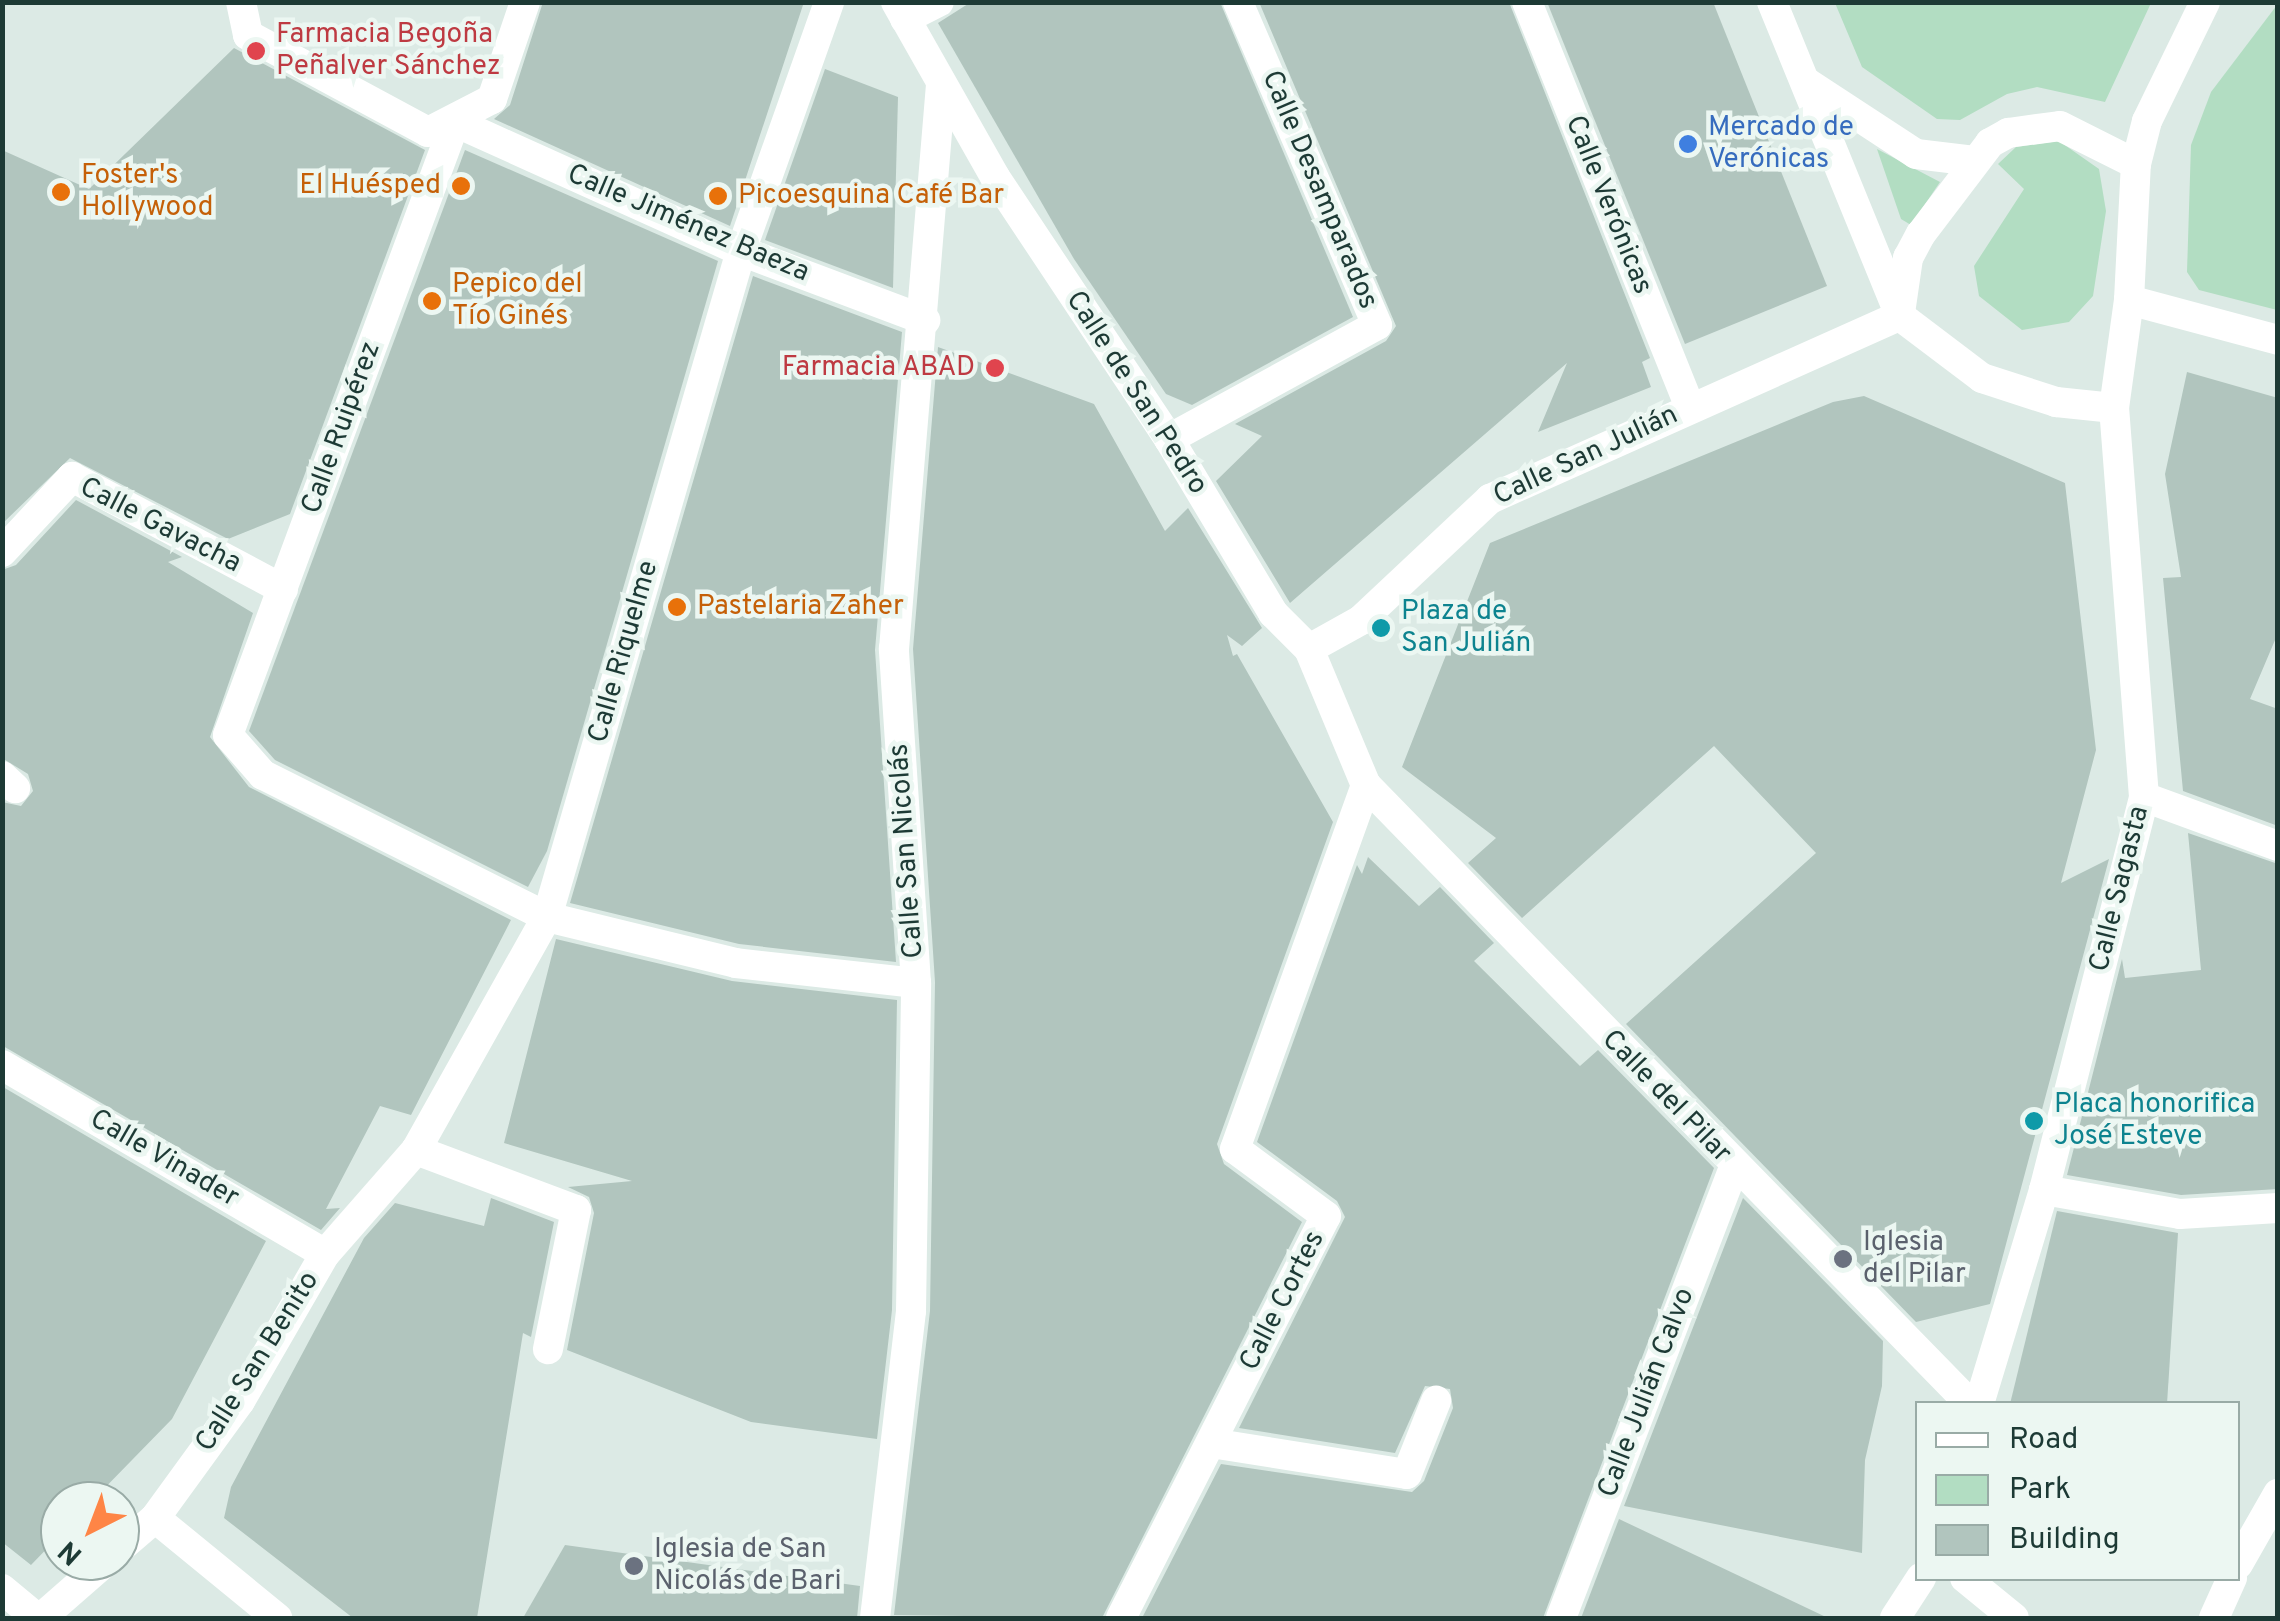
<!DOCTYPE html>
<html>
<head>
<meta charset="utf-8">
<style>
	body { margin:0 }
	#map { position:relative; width:2280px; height:1621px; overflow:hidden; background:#dceae5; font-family:Overpass,sans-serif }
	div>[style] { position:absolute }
	.green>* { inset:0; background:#b2ddc2 }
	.building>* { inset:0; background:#b1c5be }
	.minor>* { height:30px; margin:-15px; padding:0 15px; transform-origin:15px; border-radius:15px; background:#fff }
	.dots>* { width:28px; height:28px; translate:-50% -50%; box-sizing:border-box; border:5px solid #ecf7f2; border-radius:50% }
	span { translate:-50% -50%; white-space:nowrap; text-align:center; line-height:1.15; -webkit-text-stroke:9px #ecf7f2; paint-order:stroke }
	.health-label { font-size:28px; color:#be3a42 }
	.left { translate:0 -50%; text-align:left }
	.right { translate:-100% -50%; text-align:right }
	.shop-label { font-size:28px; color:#366cbe }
	.food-label { font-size:28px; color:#c56008 }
	.street-label { font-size:28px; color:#1d3a35 }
	.culture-label { font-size:28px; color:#0d838f }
	.worship-label { font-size:28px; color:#5b616d }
	.frame { position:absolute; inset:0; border:5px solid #1d3a35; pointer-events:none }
	.legend { position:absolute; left:1915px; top:1401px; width:325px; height:180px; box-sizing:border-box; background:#ecf7f2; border:2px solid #99aba6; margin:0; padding:12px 18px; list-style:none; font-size:30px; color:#1d3a35 }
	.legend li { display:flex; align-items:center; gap:20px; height:50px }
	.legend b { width:50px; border:2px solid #99aba6 }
	.north { position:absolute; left:40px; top:1481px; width:100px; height:100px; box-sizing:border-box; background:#ecf7f2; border:2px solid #99aba6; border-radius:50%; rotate:222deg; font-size:28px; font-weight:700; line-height:40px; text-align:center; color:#1d3a35 }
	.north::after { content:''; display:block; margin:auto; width:35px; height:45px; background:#fe8546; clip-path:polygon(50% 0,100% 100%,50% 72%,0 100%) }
</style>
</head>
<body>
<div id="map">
	<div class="green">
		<div style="clip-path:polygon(1835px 3px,2151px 3px,2105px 102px,2037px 87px,2007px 94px,1960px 120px,1937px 119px,1862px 67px)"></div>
		<div style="clip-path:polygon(2277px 5px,2277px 310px,2199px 290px,2187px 272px,2191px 145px,2211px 92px)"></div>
		<div style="clip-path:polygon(2059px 141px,2099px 169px,2106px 211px,2093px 296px,2069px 322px,2022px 330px,1979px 296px,1974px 266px,2024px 189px,1998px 164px,2016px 147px)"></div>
		<div style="clip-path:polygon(1877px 149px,1940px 182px,1911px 225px,1901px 219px)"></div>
	</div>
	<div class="building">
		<div style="clip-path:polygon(543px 2px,804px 2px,730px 226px,494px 119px,510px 105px)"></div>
		<div style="clip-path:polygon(971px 2px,1220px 2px,1353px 317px,1192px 405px,1166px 394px,1074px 259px,938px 23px)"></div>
		<div style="clip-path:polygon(1259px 2px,1509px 2px,1650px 358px,1642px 362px,1651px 387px,1538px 432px,1567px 363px,1290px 603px,1216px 481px,1262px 436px,1235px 424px,1386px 341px,1396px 326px)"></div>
		<div style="clip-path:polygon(1547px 2px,1713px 2px,1827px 286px,1685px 344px)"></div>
		<div style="clip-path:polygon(234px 48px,425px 150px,290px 514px,228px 539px,70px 458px,2px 524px,2px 150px,89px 189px)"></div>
		<div style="clip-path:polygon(825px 69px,898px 97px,893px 288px,765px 240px)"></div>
		<div style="clip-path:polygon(465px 150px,718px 261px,547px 851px,528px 887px,275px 760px,249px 731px)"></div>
		<div style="clip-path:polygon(753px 276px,902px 332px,875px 650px,896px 962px,739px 944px,570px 903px)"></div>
		<div style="clip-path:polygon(938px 347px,1094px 404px,1165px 531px,1188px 508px,1262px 628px,1242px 646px,1227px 635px,1233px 656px,1237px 654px,1333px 822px,1217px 1144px,1224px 1164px,1302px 1222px,1102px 1618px,894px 1615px,930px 1311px,935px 982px,913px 649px)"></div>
		<div style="clip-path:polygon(2187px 372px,2278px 398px,2278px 633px,2250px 699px,2278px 709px,2278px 826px,2183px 791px,2163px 578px,2181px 577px,2165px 474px)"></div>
		<div style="clip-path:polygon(1864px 396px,2065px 483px,2096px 750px,2061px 883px,2109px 859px,1990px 1304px,1916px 1322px,1626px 1024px,1816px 853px,1714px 746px,1522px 918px,1468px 863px,1496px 838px,1402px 767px,1490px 543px,1833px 402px)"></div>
		<div style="clip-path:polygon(76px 500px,182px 557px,168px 562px,253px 613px,210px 737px,249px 787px,511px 920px,411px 1115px,380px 1106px,326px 1209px,340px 1208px,321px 1230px,3px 1046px,2px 802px,21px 806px,33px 791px,28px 774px,2px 758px,2px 570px,16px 565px)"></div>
		<div style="clip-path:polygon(2188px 833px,2278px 864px,2278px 1189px,2181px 1195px,2067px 1175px,2122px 959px,2125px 978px,2201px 970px)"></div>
		<div style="clip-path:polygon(1368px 857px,1419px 906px,1440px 887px,1494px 943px,1474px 961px,1580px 1066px,1598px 1050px,1714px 1168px,1543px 1618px,1142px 1618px,1221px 1464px,1412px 1492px,1424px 1481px,1453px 1408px,1450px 1389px,1425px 1386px,1395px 1453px,1239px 1428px,1345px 1217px,1337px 1201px,1257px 1142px,1357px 865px,1362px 874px)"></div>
		<div style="clip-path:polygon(556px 939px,732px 981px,897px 1000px,892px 1310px,877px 1439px,751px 1422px,567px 1350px,594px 1213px,589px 1197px,568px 1187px,632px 1181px,504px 1143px)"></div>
		<div style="clip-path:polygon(3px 1087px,266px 1241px,172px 1419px,92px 1501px,60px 1501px,60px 1535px,31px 1565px,2px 1542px)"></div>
		<div style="clip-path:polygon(491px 1198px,554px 1222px,531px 1337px,523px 1333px,477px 1618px,353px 1618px,224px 1518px,231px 1487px,364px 1238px,395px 1203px,484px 1226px)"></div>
		<div style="clip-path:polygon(1743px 1198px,1883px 1341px,1882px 1386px,1865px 1460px,1862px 1553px,1624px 1506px)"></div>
		<div style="clip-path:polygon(2057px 1211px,2178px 1233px,2167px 1404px,2010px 1404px)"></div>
		<div style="clip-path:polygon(1619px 1519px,1828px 1618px,1581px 1618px)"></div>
		<div style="clip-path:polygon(565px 1545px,860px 1586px,857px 1618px,523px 1618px)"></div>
	</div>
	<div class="minor">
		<div style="left:241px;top:2px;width:34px;rotate:78deg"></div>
		<div style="left:248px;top:35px;width:204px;rotate:28.3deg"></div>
		<div style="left:428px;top:132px;width:72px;rotate:-27.3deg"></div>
		<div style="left:492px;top:99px;width:102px;rotate:-71.2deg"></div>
		<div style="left:896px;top:2px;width:201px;rotate:60.5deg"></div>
		<div style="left:995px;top:177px;width:315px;rotate:56.4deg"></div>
		<div style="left:1169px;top:439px;width:203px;rotate:59.1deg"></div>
		<div style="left:1273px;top:613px;width:51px;rotate:45deg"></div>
		<div style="left:1309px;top:649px;width:147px;rotate:67.3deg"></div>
		<div style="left:1366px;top:785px;width:865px;rotate:45.7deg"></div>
		<div style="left:1527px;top:2px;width:437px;rotate:68.1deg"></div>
		<div style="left:1772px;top:2px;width:339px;rotate:67.8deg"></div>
		<div style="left:1900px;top:316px;width:103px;rotate:37.1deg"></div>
		<div style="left:1982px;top:378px;width:78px;rotate:18deg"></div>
		<div style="left:2056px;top:402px;width:58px;rotate:5.9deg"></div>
		<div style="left:905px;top:19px;width:38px;rotate:-27deg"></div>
		<div style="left:1806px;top:82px;width:131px;rotate:33.2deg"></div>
		<div style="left:1916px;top:154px;width:59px;rotate:6.8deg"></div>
		<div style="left:2129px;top:300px;width:154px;rotate:15deg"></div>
		<div style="left:1900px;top:313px;width:56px;rotate:-81.7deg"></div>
		<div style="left:1908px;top:258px;width:27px;rotate:-62deg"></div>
		<div style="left:1921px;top:234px;width:114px;rotate:-52.8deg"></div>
		<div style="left:1990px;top:143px;width:21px;rotate:-29deg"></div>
		<div style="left:2008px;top:133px;width:52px;rotate:-7.7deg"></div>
		<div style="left:2060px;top:126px;width:85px;rotate:26.6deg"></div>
		<div style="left:1169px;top:439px;width:237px;rotate:-28.7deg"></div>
		<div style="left:1377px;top:325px;width:352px;rotate:-113.3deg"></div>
		<div style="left:2px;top:552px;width:103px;rotate:-47deg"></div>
		<div style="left:72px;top:477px;width:239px;rotate:28deg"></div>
		<div style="left:1309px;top:649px;width:60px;rotate:-29.1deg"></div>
		<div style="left:1361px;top:620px;width:177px;rotate:-43.2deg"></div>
		<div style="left:1490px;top:499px;width:449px;rotate:-24.1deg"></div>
		<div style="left:2px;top:776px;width:18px;rotate:43deg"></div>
		<div style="left:2144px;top:797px;width:143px;rotate:20.1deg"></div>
		<div style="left:916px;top:983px;width:181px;rotate:-173.7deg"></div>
		<div style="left:736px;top:963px;width:195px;rotate:-166.3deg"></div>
		<div style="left:547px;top:917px;width:318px;rotate:-153.4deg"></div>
		<div style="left:263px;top:775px;width:53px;rotate:-131.2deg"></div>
		<div style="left:228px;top:735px;width:654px;rotate:-69.68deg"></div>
		<div style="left:455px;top:122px;width:314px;rotate:24.3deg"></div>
		<div style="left:741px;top:251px;width:197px;rotate:20.6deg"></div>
		<div style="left:2px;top:1065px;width:374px;rotate:30.3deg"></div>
		<div style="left:416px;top:1150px;width:171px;rotate:20.6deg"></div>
		<div style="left:576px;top:1210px;width:142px;rotate:101.4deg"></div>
		<div style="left:2044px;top:1190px;width:138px;rotate:10deg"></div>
		<div style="left:2180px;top:1214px;width:98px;rotate:-3.5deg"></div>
		<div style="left:1979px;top:1404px;width:224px;rotate:-73.1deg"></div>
		<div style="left:2044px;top:1190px;width:406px;rotate:-75.7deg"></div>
		<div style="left:2144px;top:797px;width:390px;rotate:-94.4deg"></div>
		<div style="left:2114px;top:408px;width:109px;rotate:-82.1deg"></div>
		<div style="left:2129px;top:300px;width:136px;rotate:-87.1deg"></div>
		<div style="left:2136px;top:164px;width:44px;rotate:-75.7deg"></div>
		<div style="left:2147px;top:121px;width:132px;rotate:-64deg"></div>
		<div style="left:1211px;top:1443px;width:198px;rotate:9deg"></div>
		<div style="left:1407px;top:1474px;width:79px;rotate:-68.3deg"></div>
		<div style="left:155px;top:1518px;width:158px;rotate:39.3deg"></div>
		<div style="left:120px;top:1548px;width:46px;rotate:-40.6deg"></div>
		<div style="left:155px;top:1518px;width:145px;rotate:-54deg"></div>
		<div style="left:240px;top:1401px;width:170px;rotate:-60deg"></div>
		<div style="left:325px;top:1254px;width:138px;rotate:-48.8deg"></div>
		<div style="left:416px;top:1150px;width:267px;rotate:-60.7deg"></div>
		<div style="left:547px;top:917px;width:694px;rotate:-73.76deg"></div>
		<div style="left:741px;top:251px;width:264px;rotate:-70.5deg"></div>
		<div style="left:2238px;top:1564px;width:81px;rotate:-60.3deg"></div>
		<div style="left:1965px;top:1578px;width:63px;rotate:39.2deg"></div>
		<div style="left:2px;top:1589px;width:45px;rotate:39.6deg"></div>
		<div style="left:41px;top:1618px;width:86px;rotate:-41.2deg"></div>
		<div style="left:875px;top:1618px;width:309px;rotate:-83.3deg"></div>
		<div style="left:911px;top:1311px;width:328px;rotate:-89.1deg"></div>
		<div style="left:916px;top:983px;width:335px;rotate:-93.8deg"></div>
		<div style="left:894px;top:649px;width:567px;rotate:-85.24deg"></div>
		<div style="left:1121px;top:1618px;width:451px;rotate:-63deg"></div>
		<div style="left:1326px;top:1216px;width:113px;rotate:-143.6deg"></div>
		<div style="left:1235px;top:1149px;width:387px;rotate:-70.2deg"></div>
		<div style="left:1561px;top:1618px;width:482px;rotate:-69deg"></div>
		<div style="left:1895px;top:1618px;width:48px;rotate:-57deg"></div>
		<div style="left:2214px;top:1618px;width:44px;rotate:-65.8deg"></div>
	</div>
	<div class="dots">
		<div style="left:256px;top:51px;background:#e0444e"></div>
		<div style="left:1688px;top:144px;background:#3f7fe0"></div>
		<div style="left:461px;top:186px;background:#e8710a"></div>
		<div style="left:61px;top:192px;background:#e8710a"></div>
		<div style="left:718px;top:196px;background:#e8710a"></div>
		<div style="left:432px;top:301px;background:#e8710a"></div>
		<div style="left:995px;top:368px;background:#e0444e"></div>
		<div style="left:677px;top:607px;background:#e8710a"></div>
		<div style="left:1381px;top:628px;background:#0f9aa8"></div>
		<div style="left:2034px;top:1121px;background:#0f9aa8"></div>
		<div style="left:1843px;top:1259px;background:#6b7280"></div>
		<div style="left:634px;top:1566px;background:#6b7280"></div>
	</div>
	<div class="health-label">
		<span class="left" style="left:276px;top:51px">Farmacia Begoña<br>Peñalver Sánchez</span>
		<span class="right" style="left:975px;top:368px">Farmacia ABAD</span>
	</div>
	<div class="shop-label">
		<span class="left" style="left:1708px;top:144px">Mercado de<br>Verónicas</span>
	</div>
	<div class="food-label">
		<span class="left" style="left:81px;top:192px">Foster's<br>Hollywood</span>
		<span class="right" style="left:441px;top:186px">El Huésped</span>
		<span class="left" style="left:738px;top:196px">Picoesquina Café Bar</span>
		<span class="left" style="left:452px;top:301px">Pepico del<br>Tío Ginés</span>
		<span class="left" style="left:697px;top:607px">Pastelaria Zaher</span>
	</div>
	<div class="street-label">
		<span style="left:1319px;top:190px;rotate:67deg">Calle Desamparados</span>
		<span style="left:1608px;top:205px;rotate:68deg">Calle Verónicas</span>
		<span style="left:688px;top:224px;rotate:23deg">Calle Jiménez Baeza</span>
		<span style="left:1136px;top:393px;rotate:57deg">Calle de San Pedro</span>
		<span style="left:342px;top:428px;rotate:-70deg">Calle Ruipérez</span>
		<span style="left:1586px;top:456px;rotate:-25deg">Calle San Julián</span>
		<span style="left:160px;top:526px;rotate:27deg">Calle Gavacha</span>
		<span style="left:624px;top:652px;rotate:-74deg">Calle Riquelme</span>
		<span style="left:907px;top:851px;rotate:-94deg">Calle San Nicolás</span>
		<span style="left:2120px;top:889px;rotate:-76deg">Calle Sagasta</span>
		<span style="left:1666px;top:1097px;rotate:46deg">Calle del Pilar</span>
		<span style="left:164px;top:1159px;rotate:30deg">Calle Vinader</span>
		<span style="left:1283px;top:1301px;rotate:-63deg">Calle Cortes</span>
		<span style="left:258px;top:1362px;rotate:-58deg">Calle San Benito</span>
		<span style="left:1647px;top:1393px;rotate:-69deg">Calle Julián Calvo</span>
	</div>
	<div class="culture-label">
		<span class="left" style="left:1401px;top:628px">Plaza de<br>San Julián</span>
		<span class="left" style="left:2054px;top:1121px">Placa honorifica<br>José Esteve</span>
	</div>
	<div class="worship-label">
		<span class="left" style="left:1863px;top:1259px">Iglesia<br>del Pilar</span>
		<span class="left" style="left:654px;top:1566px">Iglesia de San<br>Nicolás de Bari</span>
	</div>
	<div class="frame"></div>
	<ul class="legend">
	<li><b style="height:12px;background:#fff"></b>Road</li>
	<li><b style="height:28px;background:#b2ddc2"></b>Park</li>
	<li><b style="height:28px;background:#b1c5be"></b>Building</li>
	</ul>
	<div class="north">N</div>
</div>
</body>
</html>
